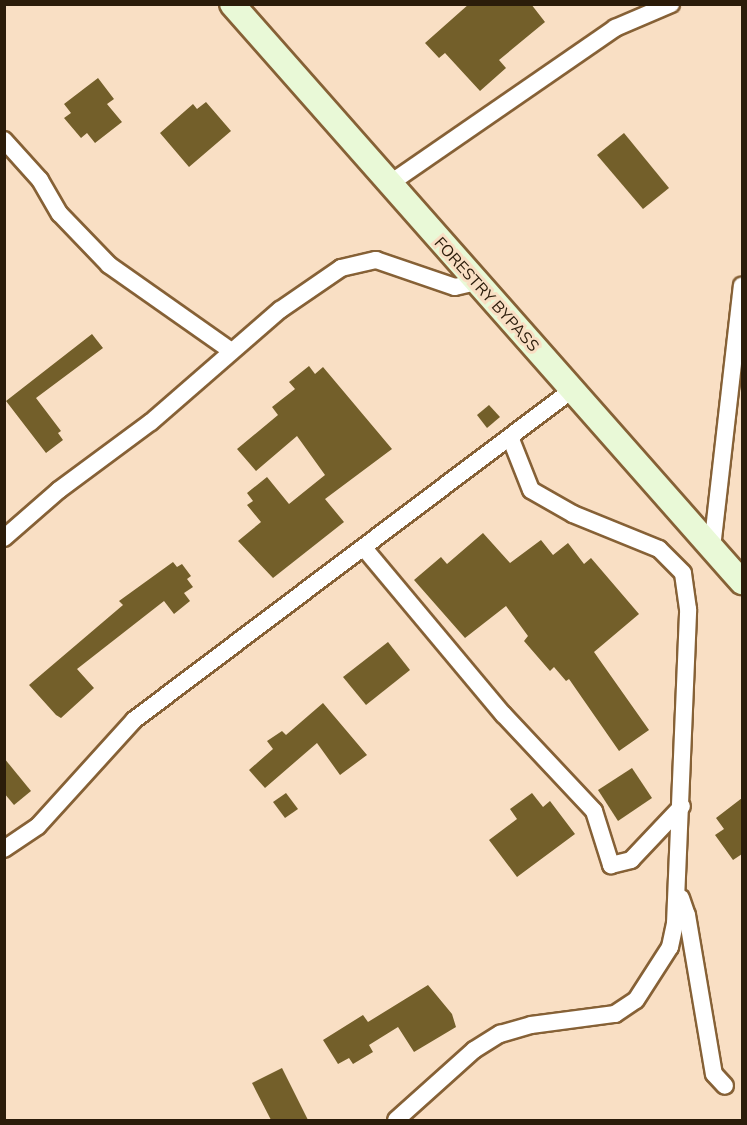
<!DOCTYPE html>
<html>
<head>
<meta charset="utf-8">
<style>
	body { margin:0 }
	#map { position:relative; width:747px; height:1125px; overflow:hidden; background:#f9dfc4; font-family:Mulish,sans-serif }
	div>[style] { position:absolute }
	.building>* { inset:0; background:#735f2a }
	.roads { filter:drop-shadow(2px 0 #866136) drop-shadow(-2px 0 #866136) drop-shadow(0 2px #866136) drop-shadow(0 -2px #866136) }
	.street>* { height:16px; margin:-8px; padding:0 8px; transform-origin:8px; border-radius:8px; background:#fff }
	.secondary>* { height:24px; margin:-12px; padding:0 12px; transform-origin:12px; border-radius:12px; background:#e9f9d7 }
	span { translate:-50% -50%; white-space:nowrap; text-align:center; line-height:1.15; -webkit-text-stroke:6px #f9dfc4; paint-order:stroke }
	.street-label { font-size:16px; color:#2b1c0a }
	.frame { position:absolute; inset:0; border:6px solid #2b1c0a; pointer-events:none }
</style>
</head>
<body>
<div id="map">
	<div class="building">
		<div style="clip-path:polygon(469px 4px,531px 4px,545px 22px,499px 60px,506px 68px,480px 91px,445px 53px,439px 58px,425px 43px)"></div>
		<div style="clip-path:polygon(98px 78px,114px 99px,107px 104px,122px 122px,95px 143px,87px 133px,81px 138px,64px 118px,71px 113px,64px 104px)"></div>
		<div style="clip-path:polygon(206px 102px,231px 131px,189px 167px,160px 133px,193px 104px,197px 109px)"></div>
		<div style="clip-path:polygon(624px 133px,669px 188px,643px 209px,597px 155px)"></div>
		<div style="clip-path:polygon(92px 334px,103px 348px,36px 398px,61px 431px,58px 433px,63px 440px,46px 453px,6px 401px)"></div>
		<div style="clip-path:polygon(309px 366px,315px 374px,323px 367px,392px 449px,325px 499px,344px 522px,273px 578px,238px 541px,261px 522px,247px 505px,253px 501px,247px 493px,267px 477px,289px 504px,325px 475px,297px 436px,256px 471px,237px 449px,278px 415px,272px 407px,295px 389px,289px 382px)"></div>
		<div style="clip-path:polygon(489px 405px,500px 417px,487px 428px,477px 415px)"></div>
		<div style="clip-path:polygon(483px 533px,510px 563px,541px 540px,553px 555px,568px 543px,584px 564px,591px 558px,639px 614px,594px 652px,649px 730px,619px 751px,569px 679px,566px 681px,554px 667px,550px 671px,524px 641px,528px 636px,506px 606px,465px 638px,414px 580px,441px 557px,447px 564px)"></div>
		<div style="clip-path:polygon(173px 562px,177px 567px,182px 564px,191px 576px,187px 579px,193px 587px,184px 593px,190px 601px,174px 614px,164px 601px,77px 669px,94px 688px,61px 718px,56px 715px,29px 685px,123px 605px,119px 601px)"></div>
		<div style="clip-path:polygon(388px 642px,410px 670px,366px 705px,343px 677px)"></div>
		<div style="clip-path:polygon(323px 703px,367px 755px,340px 775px,317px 743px,265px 788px,249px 770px,273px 749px,267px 741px,282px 731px,286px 735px)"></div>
		<div style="clip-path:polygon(4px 758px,31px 791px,14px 805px,4px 793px)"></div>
		<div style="clip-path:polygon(632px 768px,652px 798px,618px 821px,598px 790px)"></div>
		<div style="clip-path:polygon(286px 793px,298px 809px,285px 818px,273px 802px)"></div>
		<div style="clip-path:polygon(532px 793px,543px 807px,550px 801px,575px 834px,517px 877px,489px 840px,517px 819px,510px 809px)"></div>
		<div style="clip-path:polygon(742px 798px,742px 854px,733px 860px,715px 835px,724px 829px,716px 818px)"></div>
		<div style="clip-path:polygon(428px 985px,452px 1014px,456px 1027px,414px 1052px,398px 1027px,369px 1045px,373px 1052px,353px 1064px,349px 1058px,338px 1064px,323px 1040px,363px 1015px,368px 1022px)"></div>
		<div style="clip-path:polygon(282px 1068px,308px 1120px,271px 1120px,252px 1083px)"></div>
	</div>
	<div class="roads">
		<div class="street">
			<div style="left:4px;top:140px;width:54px;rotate:48deg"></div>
			<div style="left:40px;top:180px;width:39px;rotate:60deg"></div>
			<div style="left:60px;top:214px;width:71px;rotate:46.1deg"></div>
			<div style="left:109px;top:265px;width:148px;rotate:35.1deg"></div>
			<div style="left:389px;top:184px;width:275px;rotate:-34.6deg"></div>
			<div style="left:615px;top:28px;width:61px;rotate:-23.2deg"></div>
			<div style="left:4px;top:538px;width:73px;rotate:-41.1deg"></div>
			<div style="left:59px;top:490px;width:114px;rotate:-36.5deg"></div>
			<div style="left:151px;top:422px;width:171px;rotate:-41deg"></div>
			<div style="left:280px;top:310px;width:74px;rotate:-34.5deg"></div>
			<div style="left:341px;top:268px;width:36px;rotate:-13deg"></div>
			<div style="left:376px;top:260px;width:83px;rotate:18.9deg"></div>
			<div style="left:455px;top:287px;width:22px;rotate:-13deg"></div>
			<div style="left:364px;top:548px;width:217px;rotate:50.1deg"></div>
			<div style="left:503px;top:714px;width:133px;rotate:46.8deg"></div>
			<div style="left:594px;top:811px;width:57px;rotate:72.5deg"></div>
			<div style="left:611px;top:865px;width:21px;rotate:-14deg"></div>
			<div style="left:631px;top:860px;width:74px;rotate:-46.6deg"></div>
			<div style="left:712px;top:548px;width:264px;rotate:-83.5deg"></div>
			<div style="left:4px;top:849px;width:41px;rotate:-34.1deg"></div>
			<div style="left:38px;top:826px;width:143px;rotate:-47.8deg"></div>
			<div style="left:134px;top:720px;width:548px;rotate:-37deg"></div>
			<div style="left:681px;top:898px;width:18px;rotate:71deg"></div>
			<div style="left:687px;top:915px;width:161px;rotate:80.4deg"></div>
			<div style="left:714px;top:1074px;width:16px;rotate:47deg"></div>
			<div style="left:396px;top:1120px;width:105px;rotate:-41.9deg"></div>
			<div style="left:474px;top:1050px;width:31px;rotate:-32deg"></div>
			<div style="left:500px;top:1034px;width:32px;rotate:-16deg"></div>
			<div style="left:531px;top:1025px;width:85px;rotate:-7.5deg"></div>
			<div style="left:615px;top:1014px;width:25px;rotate:-34deg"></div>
			<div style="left:636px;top:1000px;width:63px;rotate:-57.3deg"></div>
			<div style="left:670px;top:947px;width:24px;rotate:-78deg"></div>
			<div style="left:675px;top:924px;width:315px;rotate:-87.6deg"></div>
			<div style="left:688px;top:609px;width:36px;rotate:-98deg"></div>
			<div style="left:683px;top:573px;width:34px;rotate:-135deg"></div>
			<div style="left:659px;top:549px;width:93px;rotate:-157.9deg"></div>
			<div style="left:573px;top:514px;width:48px;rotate:-150.3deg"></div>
			<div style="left:531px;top:490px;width:57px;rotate:-111.6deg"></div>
		</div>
		<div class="secondary">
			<div style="left:232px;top:4px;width:771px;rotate:48.58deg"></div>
		</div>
	</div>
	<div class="street-label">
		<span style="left:487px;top:294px;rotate:48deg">FORESTRY BYPASS</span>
	</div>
	<div class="frame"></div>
</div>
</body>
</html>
